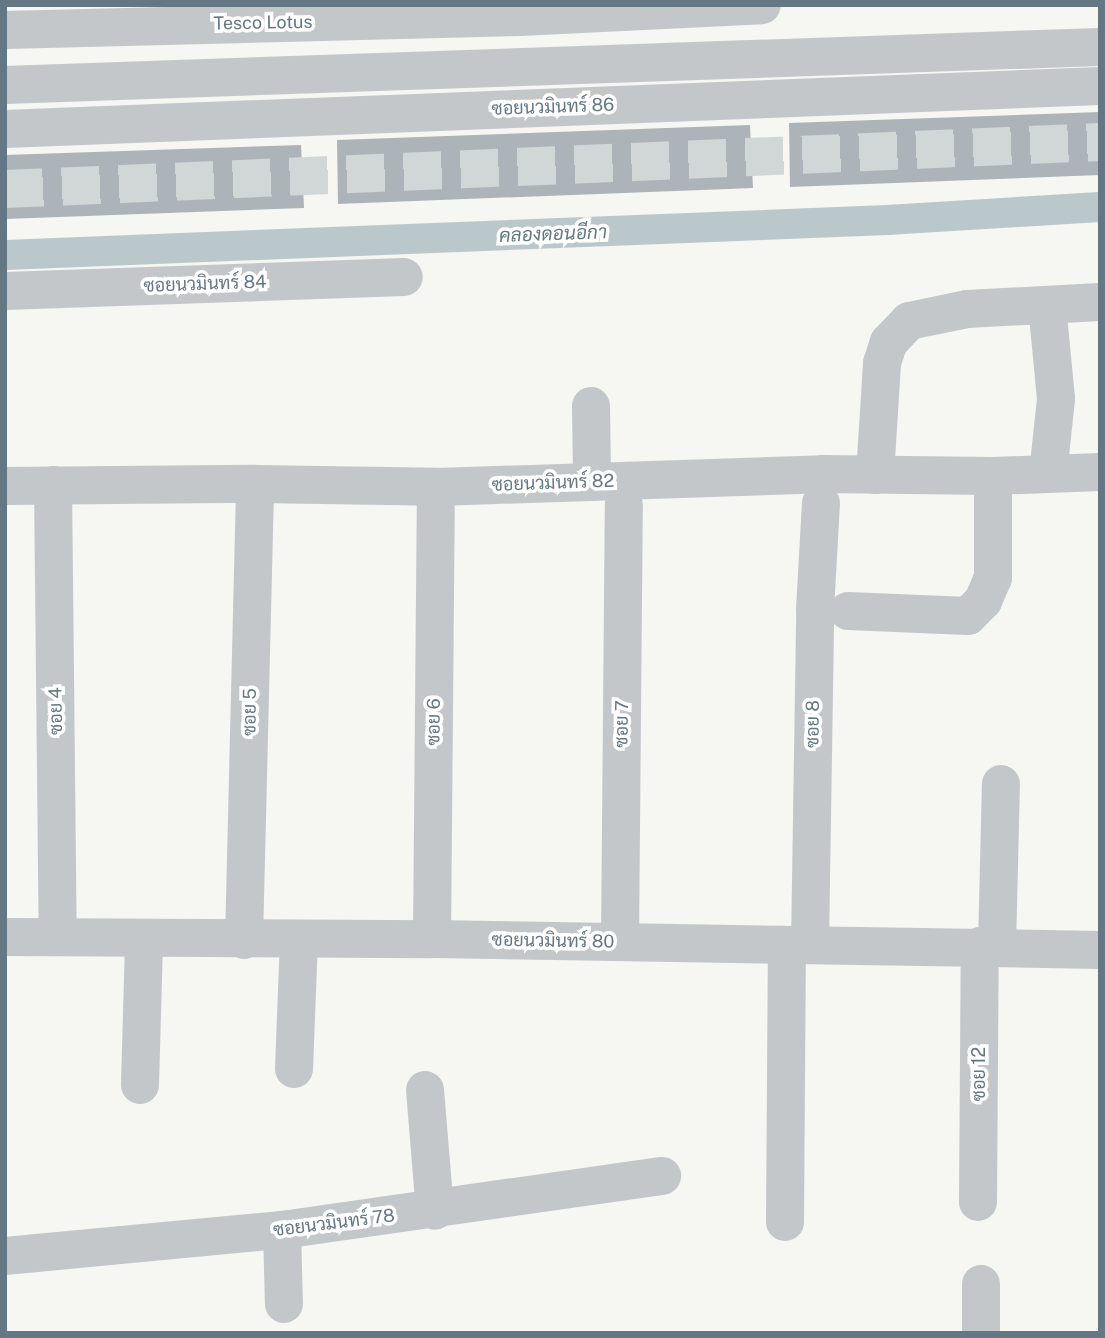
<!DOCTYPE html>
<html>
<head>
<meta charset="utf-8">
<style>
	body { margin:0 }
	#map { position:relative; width:1105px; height:1338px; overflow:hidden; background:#f6f6f2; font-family:"Public Sans",Sarabun,sans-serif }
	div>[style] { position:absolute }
	.canal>* { height:30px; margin:-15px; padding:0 15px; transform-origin:15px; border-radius:15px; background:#bac8cc }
	.building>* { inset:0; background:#acb4b9 }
	.minor-tunnel>* { height:38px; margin-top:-19px; transform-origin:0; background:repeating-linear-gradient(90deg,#d1d6d7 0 38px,transparent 0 57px) }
	.minor>* { height:38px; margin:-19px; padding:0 19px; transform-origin:19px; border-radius:19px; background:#c3c7ca }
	span { translate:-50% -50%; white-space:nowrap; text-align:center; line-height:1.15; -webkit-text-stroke:7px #fff; paint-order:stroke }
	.street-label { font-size:18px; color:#637785 }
	.water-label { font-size:19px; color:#5f7982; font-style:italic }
	.frame { position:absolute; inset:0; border:7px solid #637785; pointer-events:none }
</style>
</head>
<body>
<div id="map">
	<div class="canal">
		<div style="left:5px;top:255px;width:883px;rotate:-2.27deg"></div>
		<div style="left:887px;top:220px;width:213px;rotate:-3.5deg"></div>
	</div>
	<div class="building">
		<div style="clip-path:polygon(1100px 112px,1100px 175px,790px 187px,789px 123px)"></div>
		<div style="clip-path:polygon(750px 125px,753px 188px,338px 204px,337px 140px)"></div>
		<div style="clip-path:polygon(301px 145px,304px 208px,5px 219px,5px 155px)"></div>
	</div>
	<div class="minor-tunnel">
		<div style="left:5px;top:189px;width:1096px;rotate:-2.46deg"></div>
	</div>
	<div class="minor">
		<div style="left:5px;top:30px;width:515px;rotate:-1.45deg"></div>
		<div style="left:520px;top:17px;width:242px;rotate:-2.8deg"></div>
		<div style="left:5px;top:85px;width:1096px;rotate:-1.99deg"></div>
		<div style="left:5px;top:129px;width:1096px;rotate:-2.25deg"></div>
		<div style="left:5px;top:291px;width:399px;rotate:-2deg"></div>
		<div style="left:1047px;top:305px;width:94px;rotate:84.5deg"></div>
		<div style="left:1056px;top:399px;width:75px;rotate:96.1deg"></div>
		<div style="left:591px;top:406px;width:76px;rotate:89.2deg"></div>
		<div style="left:875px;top:475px;width:112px;rotate:-86.4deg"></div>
		<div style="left:882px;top:363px;width:22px;rotate:-72deg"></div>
		<div style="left:889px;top:342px;width:29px;rotate:-46deg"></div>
		<div style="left:909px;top:321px;width:59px;rotate:-11.7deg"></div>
		<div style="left:967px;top:309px;width:133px;rotate:-3deg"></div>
		<div style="left:53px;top:485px;width:452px;rotate:89.4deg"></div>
		<div style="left:5px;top:486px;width:250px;rotate:-0.5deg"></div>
		<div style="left:255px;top:484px;width:182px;rotate:0.9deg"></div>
		<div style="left:437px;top:487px;width:386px;rotate:-1.9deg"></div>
		<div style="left:823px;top:474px;width:170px;rotate:0.7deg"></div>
		<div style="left:993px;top:476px;width:107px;rotate:-2.1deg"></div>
		<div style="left:848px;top:611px;width:120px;rotate:2.4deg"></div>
		<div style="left:968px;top:616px;width:21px;rotate:-45deg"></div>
		<div style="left:983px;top:601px;width:25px;rotate:-67deg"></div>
		<div style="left:993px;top:578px;width:102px;rotate:-90deg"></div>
		<div style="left:5px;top:937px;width:427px;rotate:0.3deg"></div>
		<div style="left:432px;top:939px;width:668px;rotate:0.94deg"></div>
		<div style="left:432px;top:939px;width:434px;rotate:-89.5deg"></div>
		<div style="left:244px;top:940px;width:456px;rotate:-88.6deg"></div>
		<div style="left:620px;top:942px;width:437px;rotate:-89.5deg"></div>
		<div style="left:810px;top:945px;width:335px;rotate:-89.1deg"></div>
		<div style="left:815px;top:610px;width:107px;rotate:-86.8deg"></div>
		<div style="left:997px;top:946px;width:162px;rotate:-88.6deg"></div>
		<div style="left:294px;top:1069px;width:129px;rotate:-87.8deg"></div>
		<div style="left:140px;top:1085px;width:147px;rotate:-88.4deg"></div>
		<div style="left:425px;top:1090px;width:121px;rotate:85.3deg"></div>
		<div style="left:978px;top:1202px;width:256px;rotate:-89.6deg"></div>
		<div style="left:785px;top:1222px;width:277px;rotate:-89.6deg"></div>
		<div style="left:282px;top:1230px;width:74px;rotate:88.5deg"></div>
		<div style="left:5px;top:1256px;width:278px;rotate:-5.4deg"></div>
		<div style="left:282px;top:1230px;width:384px;rotate:-8.1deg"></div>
		<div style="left:981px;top:1284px;width:49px;rotate:90deg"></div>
	</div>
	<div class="street-label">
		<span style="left:263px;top:23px;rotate:-1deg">Tesco Lotus</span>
		<span style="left:553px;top:107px;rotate:-2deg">ซอยนวมินทร์ 86</span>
		<span style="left:205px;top:284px;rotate:-2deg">ซอยนวมินทร์ 84</span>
		<span style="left:553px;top:483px;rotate:-2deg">ซอยนวมินทร์ 82</span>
		<span style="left:56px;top:711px;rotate:-91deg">ซอย 4</span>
		<span style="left:250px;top:712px;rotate:-89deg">ซอย 5</span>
		<span style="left:434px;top:722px;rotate:-89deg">ซอย 6</span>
		<span style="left:622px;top:724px;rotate:-89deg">ซอย 7</span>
		<span style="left:813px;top:724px;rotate:-89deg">ซอย 8</span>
		<span style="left:553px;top:941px;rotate:1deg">ซอยนวมินทร์ 80</span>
		<span style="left:979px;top:1074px;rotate:-90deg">ซอย 12</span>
		<span style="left:334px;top:1223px;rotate:-7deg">ซอยนวมินทร์ 78</span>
	</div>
	<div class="water-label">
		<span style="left:553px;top:234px;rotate:-2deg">คลองดอนอีกา</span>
	</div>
	<div class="frame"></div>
</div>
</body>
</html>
